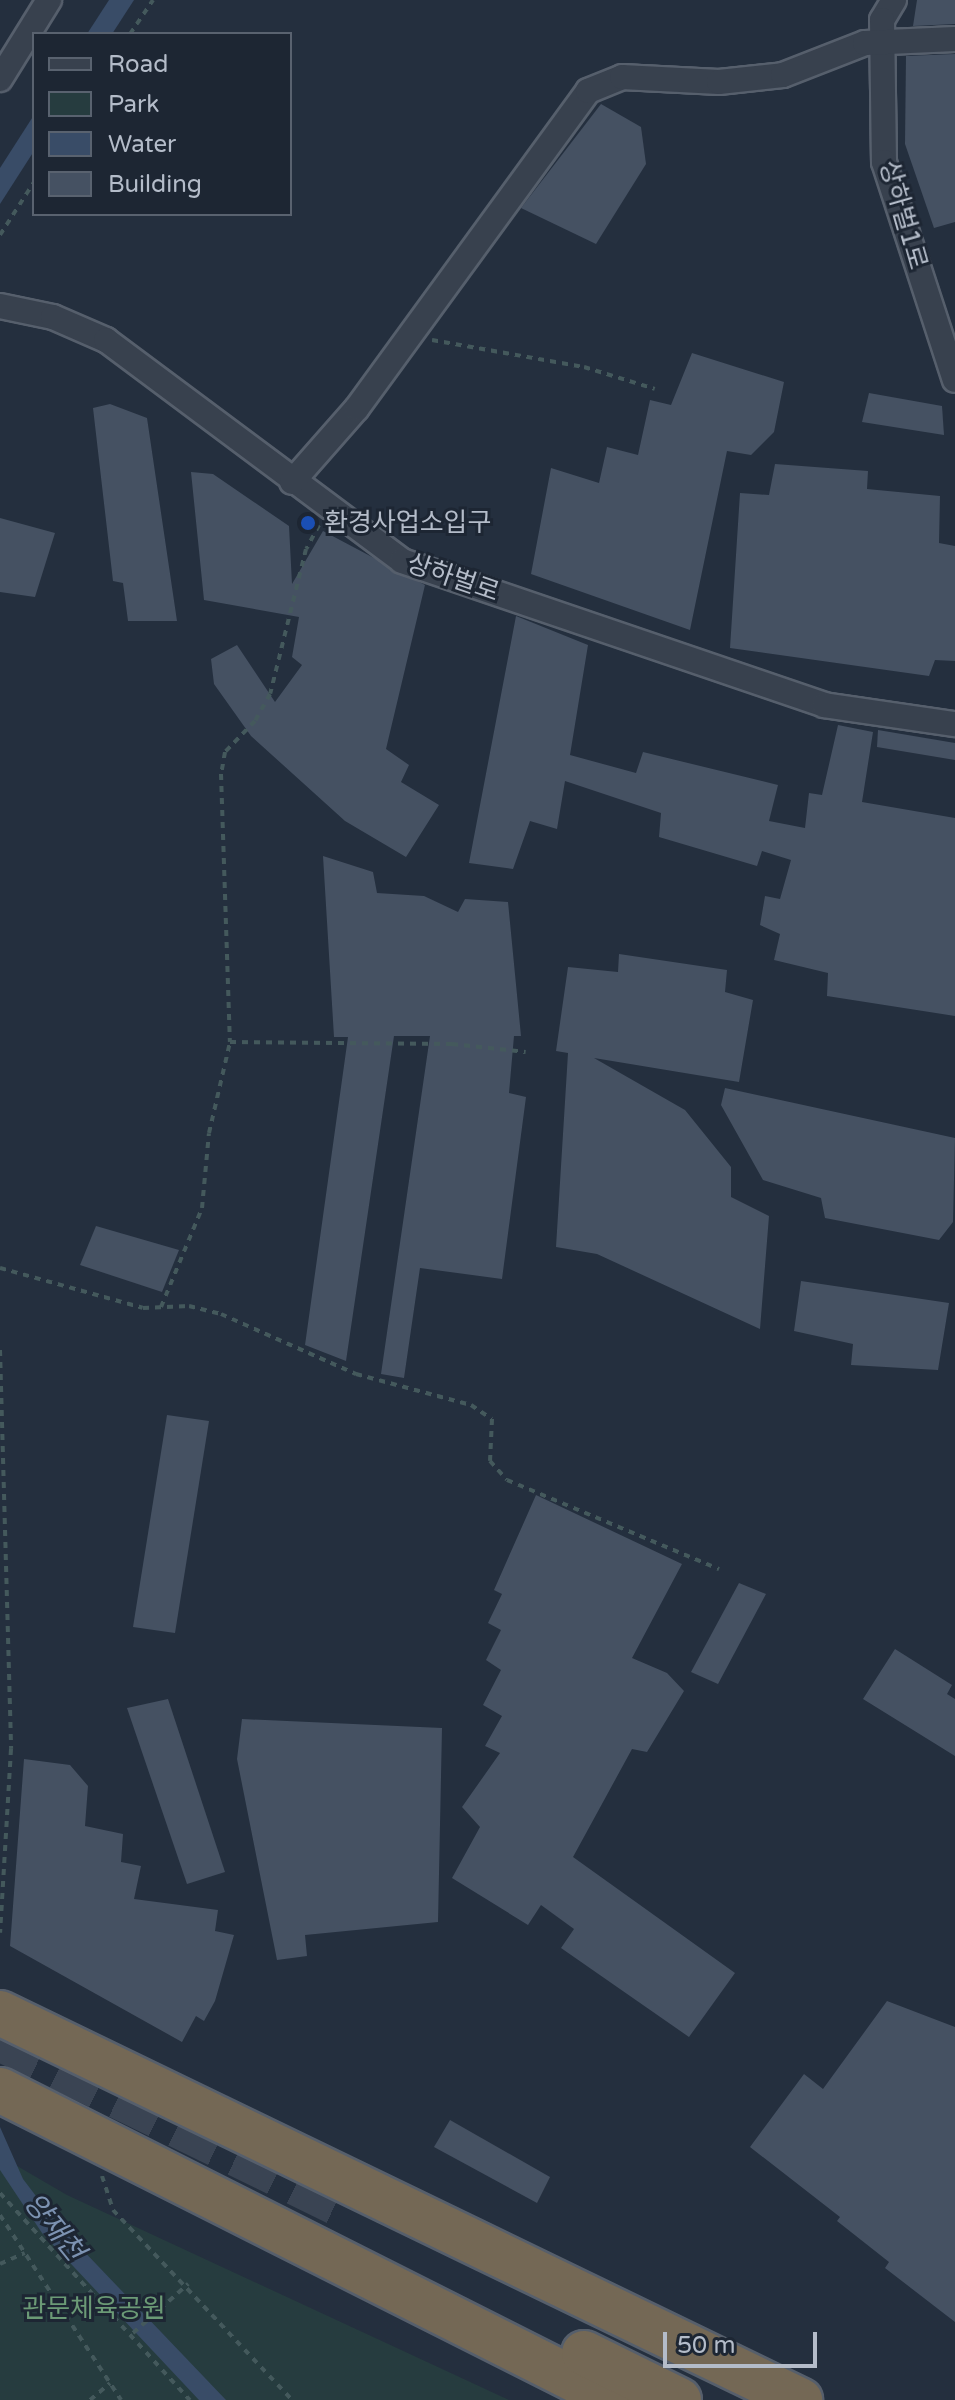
<!DOCTYPE html>
<html>
<head>
<meta charset="utf-8">
<style>
	body { margin:0 }
	#map { position:relative; width:955px; height:2400px; overflow:hidden; background:#242f3e; font-family:"Varela Round","Noto Sans KR",sans-serif }
	div>[style] { position:absolute }
	.green>* { inset:0; background:#263c3f }
	.water>* { inset:0; background:#394c67 }
	.building>* { inset:0; background:#455162 }
	.highway-tunnel>* { height:44px; margin-top:-22px; transform-origin:0; background:repeating-linear-gradient(90deg,#3a4453 0 44px,transparent 0 66px) }
	.path>* { height:4px; margin-top:-2px; transform-origin:0; background:repeating-linear-gradient(90deg,#44595c 0 6px,transparent 0 12px) }
	.roads { filter:drop-shadow(2px 0 #565f6c) drop-shadow(-2px 0 #565f6c) drop-shadow(0 2px #565f6c) drop-shadow(0 -2px #565f6c) }
	.street>* { height:24px; margin:-12px; padding:0 12px; transform-origin:12px; border-radius:12px; background:#38414e }
	.highway>* { height:44px; margin:-22px; padding:0 22px; transform-origin:22px; border-radius:22px; background:#746855 }
	.dots>* { width:22px; height:22px; translate:-50% -50%; box-sizing:border-box; border:4px solid #1d2633; border-radius:50% }
	span { translate:-50% -50%; white-space:nowrap; text-align:center; line-height:1.15; -webkit-text-stroke:6px #1d2633; paint-order:stroke }
	.street-label { font-size:26px; color:#b4bcc9 }
	.poi-label { font-size:26px; color:#b4bcc9 }
	.left { translate:0 -50%; text-align:left }
	.park-label { font-size:26px; color:#6b9a76 }
	.water-label { font-size:28px; color:#7c92b1; font-style:italic }
	.legend { position:absolute; left:32px; top:32px; width:260px; height:184px; box-sizing:border-box; background:#1d2633; border:2px solid #59626f; margin:0; padding:10px 14px; list-style:none; font-size:24px; color:#b4bcc9 }
	.legend li { display:flex; align-items:center; gap:16px; height:40px }
	.legend b { width:40px; border:2px solid #59626f }
	.scale { position:absolute; left:663px; top:2332px; width:154px; height:36px; box-sizing:border-box; border:4px solid #b4bcc9; border-top:0; padding-left:10px; font-size:24px; line-height:28px; white-space:nowrap; color:#b4bcc9; -webkit-text-stroke:6px #1d2633; paint-order:stroke }
</style>
</head>
<body>
<div id="map">
	<div class="green">
		<div style="clip-path:polygon(0 2156px,67px 2195px,509px 2400px,0 2400px)"></div>
	</div>
	<div class="water">
		<div style="clip-path:polygon(109px 0,134px 0,112px 34px,87px 34px)"></div>
		<div style="clip-path:polygon(34px 115px,34px 151px,0 204px,0 168px)"></div>
		<div style="clip-path:polygon(0 2127px,23px 2179px,55px 2221px,226px 2400px,199px 2400px,42px 2233px,0 2170px)"></div>
	</div>
	<div class="building">
		<div style="clip-path:polygon(917px 0,955px 0,955px 24px,913px 26px)"></div>
		<div style="clip-path:polygon(955px 54px,955px 222px,934px 228px,905px 144px,906px 56px)"></div>
		<div style="clip-path:polygon(601px 104px,641px 127px,646px 164px,596px 244px,521px 208px)"></div>
		<div style="clip-path:polygon(692px 353px,784px 382px,774px 432px,751px 455px,727px 451px,690px 630px,531px 574px,551px 468px,599px 483px,607px 447px,638px 455px,650px 400px,671px 405px)"></div>
		<div style="clip-path:polygon(869px 393px,942px 406px,944px 435px,862px 422px)"></div>
		<div style="clip-path:polygon(110px 404px,147px 418px,177px 621px,128px 621px,123px 583px,113px 581px,93px 408px)"></div>
		<div style="clip-path:polygon(775px 464px,868px 471px,867px 489px,940px 496px,939px 543px,955px 546px,955px 661px,935px 660px,929px 676px,730px 648px,740px 493px,769px 495px)"></div>
		<div style="clip-path:polygon(191px 472px,213px 474px,289px 526px,292px 584px,323px 531px,425px 585px,386px 749px,409px 765px,401px 782px,439px 805px,406px 857px,345px 821px,251px 736px,214px 684px,211px 659px,237px 645px,275px 702px,302px 665px,292px 657px,299px 617px,204px 600px)"></div>
		<div style="clip-path:polygon(0 518px,55px 533px,35px 597px,0 592px)"></div>
		<div style="clip-path:polygon(516px 616px,588px 645px,570px 755px,636px 773px,643px 752px,778px 785px,769px 821px,805px 828px,809px 793px,822px 795px,838px 725px,873px 732px,862px 802px,955px 818px,955px 1016px,827px 996px,828px 973px,774px 960px,780px 934px,760px 925px,765px 896px,780px 899px,791px 860px,762px 851px,757px 866px,659px 837px,661px 813px,565px 781px,557px 829px,530px 821px,513px 869px,469px 863px)"></div>
		<div style="clip-path:polygon(878px 730px,955px 743px,955px 760px,877px 747px)"></div>
		<div style="clip-path:polygon(323px 856px,373px 872px,377px 893px,424px 896px,458px 912px,465px 899px,508px 902px,521px 1036px,514px 1036px,509px 1093px,526px 1097px,502px 1279px,420px 1268px,404px 1378px,381px 1374px,430px 1036px,394px 1036px,346px 1361px,305px 1345px,348px 1037px,334px 1037px)"></div>
		<div style="clip-path:polygon(619px 954px,727px 970px,725px 992px,753px 1000px,739px 1082px,594px 1058px,685px 1110px,731px 1167px,731px 1197px,769px 1216px,760px 1329px,597px 1254px,556px 1247px,568px 1053px,556px 1051px,568px 967px,618px 972px)"></div>
		<div style="clip-path:polygon(725px 1088px,955px 1138px,953px 1222px,939px 1240px,825px 1218px,821px 1198px,763px 1180px,721px 1105px)"></div>
		<div style="clip-path:polygon(96px 1226px,179px 1250px,162px 1292px,80px 1265px)"></div>
		<div style="clip-path:polygon(801px 1281px,949px 1303px,938px 1370px,851px 1365px,853px 1344px,794px 1331px)"></div>
		<div style="clip-path:polygon(167px 1415px,209px 1421px,175px 1633px,133px 1627px)"></div>
		<div style="clip-path:polygon(536px 1495px,682px 1564px,632px 1658px,667px 1673px,684px 1691px,647px 1752px,632px 1749px,573px 1857px,735px 1973px,689px 2037px,561px 1948px,574px 1929px,541px 1905px,528px 1925px,452px 1878px,480px 1827px,462px 1807px,500px 1753px,485px 1746px,502px 1716px,483px 1705px,501px 1670px,486px 1660px,501px 1630px,488px 1623px,502px 1594px,494px 1590px)"></div>
		<div style="clip-path:polygon(739px 1583px,766px 1594px,718px 1684px,691px 1672px)"></div>
		<div style="clip-path:polygon(895px 1649px,952px 1685px,947px 1694px,955px 1699px,955px 1756px,863px 1699px)"></div>
		<div style="clip-path:polygon(168px 1699px,225px 1872px,187px 1884px,127px 1708px)"></div>
		<div style="clip-path:polygon(242px 1719px,442px 1728px,438px 1922px,305px 1935px,307px 1956px,277px 1960px,237px 1759px)"></div>
		<div style="clip-path:polygon(24px 1759px,70px 1765px,88px 1786px,85px 1826px,123px 1834px,121px 1862px,141px 1866px,134px 1899px,218px 1910px,215px 1931px,234px 1935px,215px 2001px,204px 2021px,196px 2016px,182px 2042px,10px 1946px)"></div>
		<div style="clip-path:polygon(887px 2001px,955px 2027px,955px 2322px,885px 2268px,889px 2262px,837px 2221px,840px 2217px,750px 2147px,804px 2074px,823px 2089px)"></div>
		<div style="clip-path:polygon(450px 2120px,550px 2177px,537px 2203px,434px 2147px)"></div>
	</div>
	<div class="highway-tunnel">
		<div style="left:0;top:2039px;width:395px;rotate:26deg"></div>
	</div>
	<div class="path">
		<div style="left:130px;top:34px;width:41px;rotate:-55.9deg"></div>
		<div style="left:0;top:235px;width:63px;rotate:-57.3deg"></div>
		<div style="left:432px;top:340px;width:154px;rotate:10.1deg"></div>
		<div style="left:584px;top:367px;width:74px;rotate:17.2deg"></div>
		<div style="left:319px;top:525px;width:27px;rotate:118deg"></div>
		<div style="left:306px;top:549px;width:149px;rotate:103.9deg"></div>
		<div style="left:270px;top:694px;width:31px;rotate:119deg"></div>
		<div style="left:255px;top:721px;width:43px;rotate:134.1deg"></div>
		<div style="left:225px;top:752px;width:22px;rotate:100deg"></div>
		<div style="left:221px;top:774px;width:268px;rotate:88.1deg"></div>
		<div style="left:230px;top:1042px;width:222px;rotate:0.5deg"></div>
		<div style="left:452px;top:1044px;width:74px;rotate:6.2deg"></div>
		<div style="left:0;top:1268px;width:148px;rotate:15.6deg"></div>
		<div style="left:143px;top:1308px;width:46px;rotate:-2.5deg"></div>
		<div style="left:189px;top:1306px;width:33px;rotate:14deg"></div>
		<div style="left:221px;top:1314px;width:148px;rotate:24deg"></div>
		<div style="left:356px;top:1374px;width:119px;rotate:15.1deg"></div>
		<div style="left:471px;top:1405px;width:25px;rotate:34deg"></div>
		<div style="left:492px;top:1419px;width:42px;rotate:92.7deg"></div>
		<div style="left:490px;top:1461px;width:25px;rotate:48deg"></div>
		<div style="left:507px;top:1480px;width:230px;rotate:22.8deg"></div>
		<div style="left:161px;top:1307px;width:107px;rotate:-67.5deg"></div>
		<div style="left:202px;top:1208px;width:75px;rotate:-84.7deg"></div>
		<div style="left:209px;top:1133px;width:93px;rotate:-77deg"></div>
		<div style="left:0;top:1350px;width:399px;rotate:88.4deg"></div>
		<div style="left:11px;top:1749px;width:184px;rotate:93.4deg"></div>
		<div style="left:102px;top:2176px;width:36px;rotate:72deg"></div>
		<div style="left:113px;top:2210px;width:261px;rotate:46.7deg"></div>
		<div style="left:0;top:2193px;width:281px;rotate:47.5deg"></div>
		<div style="left:0;top:2215px;width:221px;rotate:56.8deg"></div>
		<div style="left:0;top:2264px;width:27px;rotate:-24deg"></div>
		<div style="left:133px;top:2333px;width:74px;rotate:-41.7deg"></div>
		<div style="left:90px;top:2400px;width:26px;rotate:-40deg"></div>
	</div>
	<div class="roads">
		<div class="street">
			<div style="left:894px;top:0;width:23px;rotate:121deg"></div>
			<div style="left:882px;top:20px;width:142px;rotate:89.2deg"></div>
			<div style="left:884px;top:162px;width:229px;rotate:72deg"></div>
			<div style="left:0;top:79px;width:93px;rotate:-58.2deg"></div>
			<div style="left:0;top:306px;width:54px;rotate:11.7deg"></div>
			<div style="left:53px;top:317px;width:58px;rotate:23.5deg"></div>
			<div style="left:106px;top:340px;width:369px;rotate:36.7deg"></div>
			<div style="left:402px;top:561px;width:446px;rotate:18.8deg"></div>
			<div style="left:824px;top:705px;width:132px;rotate:8.3deg"></div>
			<div style="left:292px;top:482px;width:98px;rotate:-48.7deg"></div>
			<div style="left:357px;top:408px;width:392px;rotate:-53.9deg"></div>
			<div style="left:588px;top:91px;width:37px;rotate:-22deg"></div>
			<div style="left:622px;top:77px;width:97px;rotate:3deg"></div>
			<div style="left:719px;top:82px;width:64px;rotate:-6.2deg"></div>
			<div style="left:783px;top:75px;width:88px;rotate:-21.3deg"></div>
			<div style="left:865px;top:43px;width:90px;rotate:-2.5deg"></div>
		</div>
		<div class="highway">
			<div style="left:0;top:2013px;width:889px;rotate:25.82deg"></div>
			<div style="left:0;top:2090px;width:689px;rotate:26.75deg"></div>
			<div style="left:584px;top:2353px;width:106px;rotate:26.3deg"></div>
		</div>
	</div>
	<div class="dots">
		<div style="left:308px;top:523px;background:#1a4fb4"></div>
	</div>
	<div class="street-label">
		<span style="left:903px;top:215px;rotate:74deg">상하벌1로</span>
		<span style="left:453px;top:578px;rotate:19deg">상하벌로</span>
	</div>
	<div class="poi-label">
		<span class="left" style="left:324px;top:523px">환경사업소입구</span>
	</div>
	<div class="park-label">
		<span style="left:94px;top:2309px">관문체육공원</span>
	</div>
	<div class="water-label">
		<span style="left:54px;top:2227px;rotate:51deg">양재천</span>
	</div>
	<ul class="legend">
	<li><b style="height:10px;background:#38414e"></b>Road</li>
	<li><b style="height:22px;background:#263c3f"></b>Park</li>
	<li><b style="height:22px;background:#394c67"></b>Water</li>
	<li><b style="height:22px;background:#455162"></b>Building</li>
	</ul>
	<div class="scale">50 m</div>
</div>
</body>
</html>
